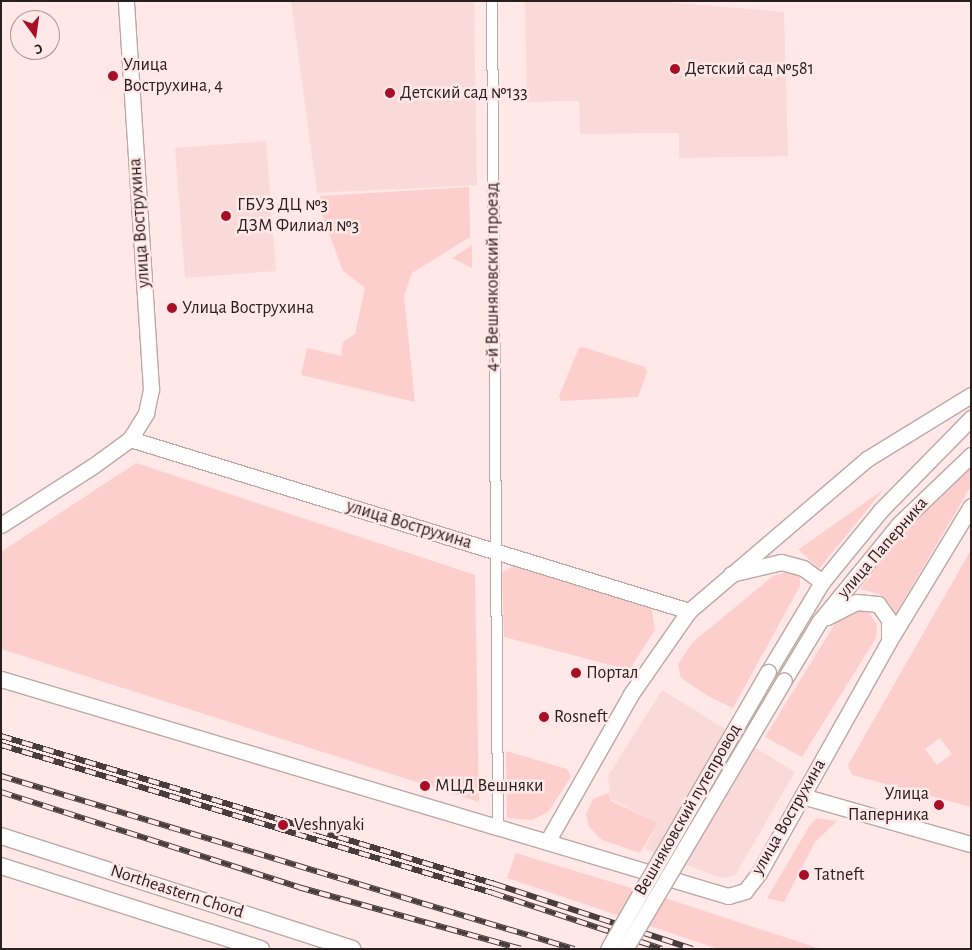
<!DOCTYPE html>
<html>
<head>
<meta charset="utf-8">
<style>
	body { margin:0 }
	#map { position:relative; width:972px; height:950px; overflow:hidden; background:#ffe8e7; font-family:"Alegreya Sans",sans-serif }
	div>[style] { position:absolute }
	.built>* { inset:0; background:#f9dad8 }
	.green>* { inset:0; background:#fccfcd }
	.roads { filter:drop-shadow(1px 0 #bca7a5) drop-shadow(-1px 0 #bca7a5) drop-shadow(0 1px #bca7a5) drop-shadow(0 -1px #bca7a5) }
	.street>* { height:10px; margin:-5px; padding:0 5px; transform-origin:5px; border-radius:5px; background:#fff }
	.secondary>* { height:15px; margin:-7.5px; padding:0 7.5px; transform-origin:7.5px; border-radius:7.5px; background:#fff }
	.primary>* { height:16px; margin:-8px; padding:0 8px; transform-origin:8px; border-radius:8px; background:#fff }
	.rail>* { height:5.5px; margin-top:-2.75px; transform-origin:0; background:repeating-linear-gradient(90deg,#ffe8e7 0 11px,#473d3c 0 22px); box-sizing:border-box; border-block:1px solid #473d3c }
	.bridges { filter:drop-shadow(1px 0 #bca7a5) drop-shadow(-1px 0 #bca7a5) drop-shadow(0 1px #bca7a5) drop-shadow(0 -1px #bca7a5) }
	.secondary-bridge>* { height:15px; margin:-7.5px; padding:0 7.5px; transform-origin:7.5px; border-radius:7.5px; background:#fff }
	.dots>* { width:14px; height:14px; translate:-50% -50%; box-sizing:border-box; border:2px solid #ffe8e7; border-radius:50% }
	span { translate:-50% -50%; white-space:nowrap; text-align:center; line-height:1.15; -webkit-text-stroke:5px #ffe8e7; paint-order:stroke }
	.poi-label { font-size:18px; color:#28201f }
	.left { translate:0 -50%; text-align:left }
	.right { translate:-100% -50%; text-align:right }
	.street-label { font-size:18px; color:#28201f }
	.frame { position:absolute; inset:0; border:2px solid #28201f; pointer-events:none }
	.north { position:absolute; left:10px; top:10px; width:50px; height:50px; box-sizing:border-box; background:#ffe8e7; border:1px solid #a99897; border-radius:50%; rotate:166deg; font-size:14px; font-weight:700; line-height:20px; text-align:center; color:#28201f }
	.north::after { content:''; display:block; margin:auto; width:18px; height:22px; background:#a70f27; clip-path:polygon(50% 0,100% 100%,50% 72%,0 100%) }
</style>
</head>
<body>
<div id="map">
	<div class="built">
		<div style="clip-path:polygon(291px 1px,474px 1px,477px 185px,317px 193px)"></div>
		<div style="clip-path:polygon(525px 1px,655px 1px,784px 12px,788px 156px,679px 158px,679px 133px,580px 134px,579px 101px,527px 102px)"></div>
		<div style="clip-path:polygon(266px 141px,276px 271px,185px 278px,175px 148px)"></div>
		<div style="clip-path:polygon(662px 690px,795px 772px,736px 874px,729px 877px,720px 878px,645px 849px,658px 823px,611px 799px,608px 776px)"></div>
	</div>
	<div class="green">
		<div style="clip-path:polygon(469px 187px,470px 237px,412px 273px,404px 296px,415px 402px,301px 375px,307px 348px,341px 356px,343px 342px,355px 334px,365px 288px,343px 271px,321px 212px,320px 196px)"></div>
		<div style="clip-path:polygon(472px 245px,472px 268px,452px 258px)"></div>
		<div style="clip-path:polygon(583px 347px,645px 367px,647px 373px,638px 397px,561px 401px,559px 396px,579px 348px)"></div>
		<div style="clip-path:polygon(136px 463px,475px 575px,479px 802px,1px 649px,1px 552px)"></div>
		<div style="clip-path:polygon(971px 468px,971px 486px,895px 615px,890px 604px,879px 594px,860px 589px,906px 527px)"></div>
		<div style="clip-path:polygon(883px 490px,819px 569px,798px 549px,799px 549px)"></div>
		<div style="clip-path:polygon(evenodd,971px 550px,971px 807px,852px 775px,848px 765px,971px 550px,940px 738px,952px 754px,937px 765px,925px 749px,940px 738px)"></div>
		<div style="clip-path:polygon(520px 562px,651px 605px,655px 630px,629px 670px,504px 637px,502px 573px)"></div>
		<div style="clip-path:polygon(788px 572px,800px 576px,800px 586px,733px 708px,708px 696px,681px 678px,678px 664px,693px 642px,773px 576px)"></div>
		<div style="clip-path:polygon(856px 609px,868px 612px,877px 624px,876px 638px,802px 757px,765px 737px,841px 614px)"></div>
		<div style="clip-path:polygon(506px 751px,567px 769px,571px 777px,548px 812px,532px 820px,507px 818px)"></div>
		<div style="clip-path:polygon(609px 793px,611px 801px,658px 823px,640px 853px,602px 840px,589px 827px,586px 814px,593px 799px)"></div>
		<div style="clip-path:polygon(817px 818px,837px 821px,815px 842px,784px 902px,767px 898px,810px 825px)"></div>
		<div style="clip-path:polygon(516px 853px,674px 901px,821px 949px,718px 949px,507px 878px)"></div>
	</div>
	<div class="roads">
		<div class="street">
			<div style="left:492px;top:1px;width:825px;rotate:89.58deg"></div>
		</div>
		<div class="secondary">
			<div style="left:130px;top:439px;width:585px;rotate:17.1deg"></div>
			<div style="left:1px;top:525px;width:109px;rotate:-32.7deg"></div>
			<div style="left:93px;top:466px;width:46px;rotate:-36.1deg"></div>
			<div style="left:130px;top:439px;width:31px;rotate:-58deg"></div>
			<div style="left:146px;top:413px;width:25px;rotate:-78deg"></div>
			<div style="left:151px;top:389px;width:389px;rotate:-93.7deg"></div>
			<div style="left:731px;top:574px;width:51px;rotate:-13.5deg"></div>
			<div style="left:781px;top:562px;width:23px;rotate:15deg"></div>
			<div style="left:803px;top:568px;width:24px;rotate:36deg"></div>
			<div style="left:827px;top:617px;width:33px;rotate:-27deg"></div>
			<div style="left:856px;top:602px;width:22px;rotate:5deg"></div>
			<div style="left:878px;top:604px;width:19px;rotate:55deg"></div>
			<div style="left:889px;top:620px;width:19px;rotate:90deg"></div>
			<div style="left:768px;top:672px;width:105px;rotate:-59deg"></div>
			<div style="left:822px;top:582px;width:93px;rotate:-50.7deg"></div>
			<div style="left:881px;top:510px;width:129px;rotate:-45.6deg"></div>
			<div style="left:1px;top:679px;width:759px;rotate:16.62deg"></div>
			<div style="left:728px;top:896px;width:18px;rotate:-16deg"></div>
			<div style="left:745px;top:891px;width:23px;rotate:-52deg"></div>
			<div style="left:759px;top:873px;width:266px;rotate:-60.7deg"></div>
			<div style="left:889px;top:641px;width:158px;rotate:-58.7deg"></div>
			<div style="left:784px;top:680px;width:68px;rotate:-58.9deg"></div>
			<div style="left:819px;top:622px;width:125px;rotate:-50.8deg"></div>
			<div style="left:898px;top:525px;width:101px;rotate:-43.8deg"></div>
			<div style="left:802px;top:796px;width:176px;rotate:15.9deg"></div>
			<div style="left:547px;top:842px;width:170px;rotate:-60.4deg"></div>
			<div style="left:631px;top:694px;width:101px;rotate:-55.1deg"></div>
			<div style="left:689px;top:611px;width:234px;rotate:-40.5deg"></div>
			<div style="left:867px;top:459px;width:122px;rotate:-31.6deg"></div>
		</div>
		<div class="primary">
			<div style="left:1px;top:836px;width:369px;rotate:17.8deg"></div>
			<div style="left:1px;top:866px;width:273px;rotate:17.7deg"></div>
		</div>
	</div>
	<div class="rail">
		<div style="left:1px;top:736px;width:516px;rotate:16.68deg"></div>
		<div style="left:495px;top:884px;width:208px;rotate:18.2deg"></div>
		<div style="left:1px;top:745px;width:514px;rotate:16.74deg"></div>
		<div style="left:493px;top:893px;width:178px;rotate:18.3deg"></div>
		<div style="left:1px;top:776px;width:599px;rotate:16.8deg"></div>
		<div style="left:1px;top:792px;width:312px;rotate:17.7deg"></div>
		<div style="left:298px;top:887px;width:231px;rotate:15.5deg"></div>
	</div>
	<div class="bridges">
		<div class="secondary-bridge">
			<div style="left:608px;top:949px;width:320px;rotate:-60deg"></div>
			<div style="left:625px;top:949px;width:312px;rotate:-59.4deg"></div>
		</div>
	</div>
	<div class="dots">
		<div style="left:675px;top:69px;background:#a70f27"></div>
		<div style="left:113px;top:76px;background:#a70f27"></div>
		<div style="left:390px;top:93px;background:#a70f27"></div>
		<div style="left:226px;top:216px;background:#a70f27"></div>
		<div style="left:172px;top:308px;background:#a70f27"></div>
		<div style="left:576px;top:673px;background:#a70f27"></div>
		<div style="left:544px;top:717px;background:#a70f27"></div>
		<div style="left:425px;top:786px;background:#a70f27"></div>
		<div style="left:939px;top:805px;background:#a70f27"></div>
		<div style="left:283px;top:825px;background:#a70f27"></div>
		<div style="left:804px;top:875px;background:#a70f27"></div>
	</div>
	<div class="poi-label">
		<span class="left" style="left:123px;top:76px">Улица<br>Вострухина, 4</span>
		<span class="left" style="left:685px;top:69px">Детский сад №581</span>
		<span class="left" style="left:400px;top:93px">Детский сад №133</span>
		<span class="left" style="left:237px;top:216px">ГБУЗ ДЦ №3<br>ДЗМ Филиал №3</span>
		<span class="left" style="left:182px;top:308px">Улица Вострухина</span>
		<span class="left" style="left:586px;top:673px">Портал</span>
		<span class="left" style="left:554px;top:717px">Rosneft</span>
		<span class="left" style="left:435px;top:786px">МЦД Вешняки</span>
		<span class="right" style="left:929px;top:805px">Улица<br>Паперника</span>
		<span class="left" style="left:294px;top:825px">Veshnyaki</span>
		<span class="left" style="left:814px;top:875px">Tatneft</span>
	</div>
	<div class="street-label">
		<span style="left:140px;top:223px;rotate:-94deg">улица Вострухина</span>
		<span style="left:493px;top:277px;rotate:-90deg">4-й Вешняковский проезд</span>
		<span style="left:409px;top:525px;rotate:17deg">улица Вострухина</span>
		<span style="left:883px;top:548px;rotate:-49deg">улица Паперника</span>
		<span style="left:688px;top:810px;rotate:-60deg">Вешняковский путепровод</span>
		<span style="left:789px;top:817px;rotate:-60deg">улица Вострухина</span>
		<span style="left:177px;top:892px;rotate:18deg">Northeastern Chord</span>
	</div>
	<div class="frame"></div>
	<div class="north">С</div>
</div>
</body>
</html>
